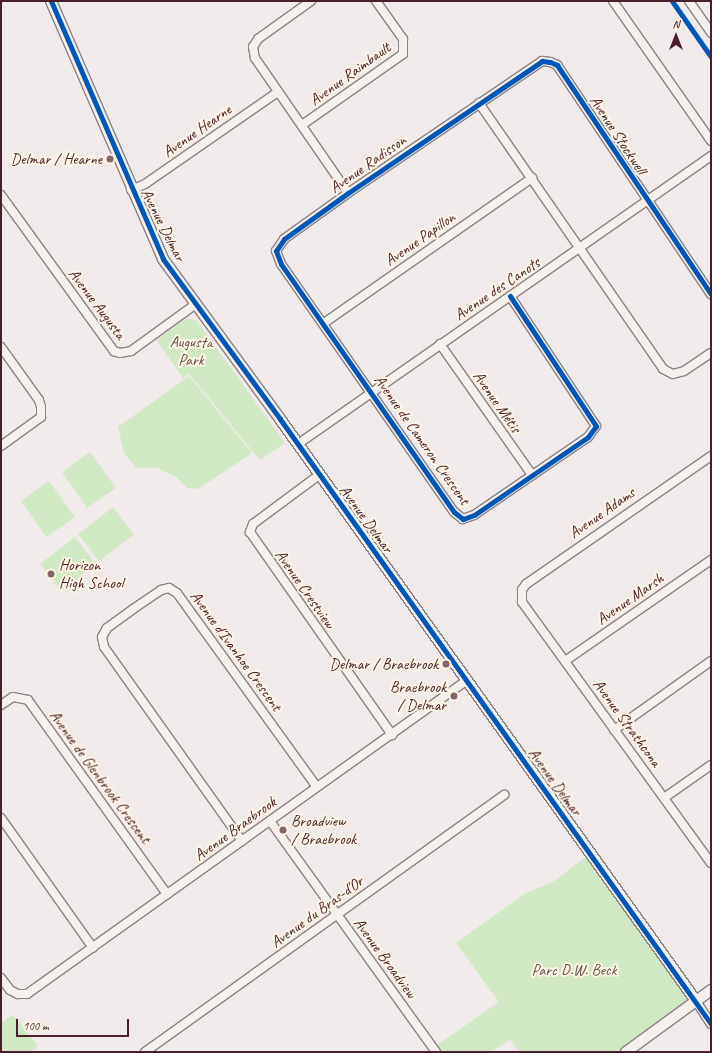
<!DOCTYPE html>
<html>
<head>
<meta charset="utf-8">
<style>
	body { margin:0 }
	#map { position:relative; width:712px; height:1053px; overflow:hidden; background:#f1eaeb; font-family:Caveat,sans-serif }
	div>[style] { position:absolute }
	.green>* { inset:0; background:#d1e8c4 }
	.roads { filter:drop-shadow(1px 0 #8d8285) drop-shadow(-1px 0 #8d8285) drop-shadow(0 1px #8d8285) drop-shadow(0 -1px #8d8285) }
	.minor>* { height:8px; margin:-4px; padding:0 4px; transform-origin:4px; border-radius:4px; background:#f4f1ec }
	.tertiary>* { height:10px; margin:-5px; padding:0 5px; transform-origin:5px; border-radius:5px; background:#f4f1ec }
	.cycleway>* { height:5px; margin:-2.5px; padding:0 2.5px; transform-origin:2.5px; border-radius:2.5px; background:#0057b8 }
	.dots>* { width:11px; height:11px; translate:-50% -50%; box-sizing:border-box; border:2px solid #fcf5e5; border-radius:50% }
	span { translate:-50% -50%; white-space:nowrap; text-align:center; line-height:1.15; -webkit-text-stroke:4px #fcf5e5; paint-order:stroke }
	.street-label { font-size:16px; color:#4a1f2b }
	.poi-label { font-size:16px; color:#4a1f2b }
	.right { translate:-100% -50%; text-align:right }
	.left { translate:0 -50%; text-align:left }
	.park-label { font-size:16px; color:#65514a }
	.frame { position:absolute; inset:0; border:2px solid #4a1f2b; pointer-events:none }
	.north { position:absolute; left:656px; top:16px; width:40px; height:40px; -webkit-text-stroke:3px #fcf5e5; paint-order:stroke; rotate:0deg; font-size:11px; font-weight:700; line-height:16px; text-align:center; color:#4a1f2b }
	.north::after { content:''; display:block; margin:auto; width:14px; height:18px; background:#4a1f2b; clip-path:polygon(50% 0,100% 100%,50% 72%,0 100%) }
	.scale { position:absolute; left:16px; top:1019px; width:113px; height:18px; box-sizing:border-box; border:2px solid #4a1f2b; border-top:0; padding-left:5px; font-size:12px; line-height:14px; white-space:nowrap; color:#4a1f2b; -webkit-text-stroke:3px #fcf5e5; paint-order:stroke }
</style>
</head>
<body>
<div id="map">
	<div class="green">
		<div style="clip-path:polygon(187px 318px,197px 321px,285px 443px,260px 460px,189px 374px,183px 379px,181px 375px,156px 340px)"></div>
		<div style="clip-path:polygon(189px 376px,252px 453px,198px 489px,187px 488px,176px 477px,157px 468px,136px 468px,124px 453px,118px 427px)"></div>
		<div style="clip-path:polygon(90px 452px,116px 488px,87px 508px,62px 472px)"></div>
		<div style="clip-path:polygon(49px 481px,75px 517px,46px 537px,21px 501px)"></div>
		<div style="clip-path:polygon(113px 507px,134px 535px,99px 561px,78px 534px)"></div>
		<div style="clip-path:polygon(75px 537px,96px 564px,61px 591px,40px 564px)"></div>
		<div style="clip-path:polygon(589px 854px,696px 1001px,626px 1052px,519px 1052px,510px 1040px,491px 1052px,436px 1052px,433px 1048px,499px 1002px,456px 943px,524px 894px,554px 881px)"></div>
		<div style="clip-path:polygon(13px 1015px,38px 1046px,29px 1052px,1px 1052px,1px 1023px)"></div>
	</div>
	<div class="roads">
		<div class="minor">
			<div style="left:311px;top:1px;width:65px;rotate:144.4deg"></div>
			<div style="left:258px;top:39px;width:9px;rotate:122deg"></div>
			<div style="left:253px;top:47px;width:11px;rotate:80deg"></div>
			<div style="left:255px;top:58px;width:164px;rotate:55.4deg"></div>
			<div style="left:613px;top:1px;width:171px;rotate:55deg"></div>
			<div style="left:689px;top:1px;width:39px;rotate:55deg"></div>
			<div style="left:479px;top:103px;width:323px;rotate:55.3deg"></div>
			<div style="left:663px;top:369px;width:11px;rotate:27deg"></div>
			<div style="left:673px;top:374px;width:11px;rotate:-15deg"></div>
			<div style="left:684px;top:371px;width:32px;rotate:-34deg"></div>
			<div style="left:302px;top:125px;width:123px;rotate:-35.1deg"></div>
			<div style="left:403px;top:54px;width:15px;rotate:-90deg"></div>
			<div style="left:403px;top:39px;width:47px;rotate:-125.4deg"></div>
			<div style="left:131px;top:190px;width:15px;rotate:-23deg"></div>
			<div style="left:145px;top:184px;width:162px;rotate:-34.7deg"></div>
			<div style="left:1px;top:195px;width:193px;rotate:54.1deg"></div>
			<div style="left:114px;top:351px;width:6px;rotate:18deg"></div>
			<div style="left:120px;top:353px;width:11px;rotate:-10deg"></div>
			<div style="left:131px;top:351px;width:80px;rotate:-35.9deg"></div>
			<div style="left:510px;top:296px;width:156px;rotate:56.5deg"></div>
			<div style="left:596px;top:426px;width:14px;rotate:126deg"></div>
			<div style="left:588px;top:437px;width:138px;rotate:145.6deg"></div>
			<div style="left:474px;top:515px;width:12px;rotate:160deg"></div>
			<div style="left:463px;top:519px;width:11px;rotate:-142deg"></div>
			<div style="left:454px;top:512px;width:302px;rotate:-124.9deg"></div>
			<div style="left:281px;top:264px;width:14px;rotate:-111deg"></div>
			<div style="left:276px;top:251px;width:14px;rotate:-56deg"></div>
			<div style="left:284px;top:239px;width:79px;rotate:-35.7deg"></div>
			<div style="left:348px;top:193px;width:235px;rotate:-34.2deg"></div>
			<div style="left:542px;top:61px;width:8px;rotate:7deg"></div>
			<div style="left:550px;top:62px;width:8px;rotate:23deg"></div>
			<div style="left:557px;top:65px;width:276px;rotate:56.1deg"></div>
			<div style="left:324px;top:323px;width:254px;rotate:-34.9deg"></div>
			<div style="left:440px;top:344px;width:160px;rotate:54.9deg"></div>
			<div style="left:1px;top:347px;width:65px;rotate:54.4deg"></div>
			<div style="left:39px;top:400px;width:7px;rotate:74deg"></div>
			<div style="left:41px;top:407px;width:10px;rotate:90deg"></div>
			<div style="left:41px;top:417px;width:49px;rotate:144.1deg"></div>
			<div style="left:298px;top:444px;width:504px;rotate:-34.89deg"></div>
			<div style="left:711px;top:456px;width:225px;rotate:145.3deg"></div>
			<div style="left:526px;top:584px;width:7px;rotate:124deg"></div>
			<div style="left:522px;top:590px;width:12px;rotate:90deg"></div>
			<div style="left:522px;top:602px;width:322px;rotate:54.1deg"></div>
			<div style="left:319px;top:475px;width:82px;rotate:143.4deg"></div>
			<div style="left:253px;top:524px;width:9px;rotate:111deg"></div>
			<div style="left:250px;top:532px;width:248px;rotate:55deg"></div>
			<div style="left:565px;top:661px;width:178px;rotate:-34.7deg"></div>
			<div style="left:1px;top:705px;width:14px;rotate:-34deg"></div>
			<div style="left:13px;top:697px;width:15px;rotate:11deg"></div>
			<div style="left:28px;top:700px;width:239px;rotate:54.4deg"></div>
			<div style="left:614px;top:730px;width:119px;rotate:-35.4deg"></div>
			<div style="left:664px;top:798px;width:57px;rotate:-35.1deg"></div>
			<div style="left:1px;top:818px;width:159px;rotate:54.7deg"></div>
			<div style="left:270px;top:821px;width:284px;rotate:54.3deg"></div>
			<div style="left:242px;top:841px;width:238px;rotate:-125.4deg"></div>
			<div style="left:104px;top:647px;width:10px;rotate:-101deg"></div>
			<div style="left:102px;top:637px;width:10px;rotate:-61deg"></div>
			<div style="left:107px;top:628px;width:32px;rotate:-36deg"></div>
			<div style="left:133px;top:609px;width:34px;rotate:-34deg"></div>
			<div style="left:161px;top:590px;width:8px;rotate:-14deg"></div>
			<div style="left:169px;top:588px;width:9px;rotate:32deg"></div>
			<div style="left:177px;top:593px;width:239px;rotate:54.2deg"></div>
			<div style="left:1px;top:978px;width:15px;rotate:53deg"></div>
			<div style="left:10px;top:990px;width:9px;rotate:27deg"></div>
			<div style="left:18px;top:994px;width:9px"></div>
			<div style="left:27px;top:994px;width:539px;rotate:-35.49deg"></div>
			<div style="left:696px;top:1001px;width:27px;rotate:57deg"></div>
			<div style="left:145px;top:1052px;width:442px;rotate:-35.6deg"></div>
		</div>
		<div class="tertiary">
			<div style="left:51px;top:1px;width:281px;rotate:66.5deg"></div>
			<div style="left:163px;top:259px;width:198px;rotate:53.8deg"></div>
			<div style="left:280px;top:419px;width:715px;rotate:54.44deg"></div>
			<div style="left:626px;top:1052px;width:105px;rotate:-36.1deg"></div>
		</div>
	</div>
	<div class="cycleway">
		<div style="left:51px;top:1px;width:281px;rotate:66.5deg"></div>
		<div style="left:163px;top:259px;width:198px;rotate:53.8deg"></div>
		<div style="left:280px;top:419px;width:743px;rotate:54.53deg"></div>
		<div style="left:672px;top:1px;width:68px;rotate:55.1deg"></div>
		<div style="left:510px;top:296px;width:156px;rotate:56.5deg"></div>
		<div style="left:596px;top:426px;width:14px;rotate:126deg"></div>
		<div style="left:588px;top:437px;width:138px;rotate:145.6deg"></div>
		<div style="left:474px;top:515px;width:12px;rotate:160deg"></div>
		<div style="left:463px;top:519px;width:11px;rotate:-142deg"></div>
		<div style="left:454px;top:512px;width:302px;rotate:-124.9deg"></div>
		<div style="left:281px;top:264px;width:14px;rotate:-111deg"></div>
		<div style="left:276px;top:251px;width:14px;rotate:-56deg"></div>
		<div style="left:284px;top:239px;width:79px;rotate:-35.7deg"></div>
		<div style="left:348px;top:193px;width:235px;rotate:-34.2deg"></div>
		<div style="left:542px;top:61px;width:8px;rotate:7deg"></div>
		<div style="left:550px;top:62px;width:8px;rotate:23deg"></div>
		<div style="left:557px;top:65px;width:276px;rotate:56.1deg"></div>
	</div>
	<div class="dots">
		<div style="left:110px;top:159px;background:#84666e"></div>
		<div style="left:51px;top:574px;background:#84666e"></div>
		<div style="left:446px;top:664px;background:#84666e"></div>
		<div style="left:454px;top:696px;background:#84666e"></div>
		<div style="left:283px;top:830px;background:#84666e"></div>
	</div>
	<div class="street-label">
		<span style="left:350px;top:74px;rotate:-36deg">Avenue Raimbault</span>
		<span style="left:197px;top:131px;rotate:-35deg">Avenue Hearne</span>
		<span style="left:618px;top:135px;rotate:57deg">Avenue Stockwell</span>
		<span style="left:368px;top:164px;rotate:-35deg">Avenue Radisson</span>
		<span style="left:163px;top:225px;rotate:63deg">Avenue Delmar</span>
		<span style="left:420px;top:239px;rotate:-35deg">Avenue Papillon</span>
		<span style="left:497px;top:289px;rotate:-34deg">Avenue des Canots</span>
		<span style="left:97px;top:304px;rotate:53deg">Avenue Augusta</span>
		<span style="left:497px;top:402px;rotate:55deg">Avenue Métis</span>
		<span style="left:422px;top:440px;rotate:55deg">Avenue de Cameron Crescent</span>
		<span style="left:602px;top:513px;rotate:-35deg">Avenue Adams</span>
		<span style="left:366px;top:519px;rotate:54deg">Avenue Delmar</span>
		<span style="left:305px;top:589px;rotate:55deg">Avenue Crestview</span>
		<span style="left:630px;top:599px;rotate:-35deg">Avenue Marsh</span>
		<span style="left:236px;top:651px;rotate:54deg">Avenue d'Ivanhoe Crescent</span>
		<span style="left:627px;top:723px;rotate:54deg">Avenue Strathcona</span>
		<span style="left:100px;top:777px;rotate:54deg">Avenue de Glenbrook Crescent</span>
		<span style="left:555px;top:782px;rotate:54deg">Avenue Delmar</span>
		<span style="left:235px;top:829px;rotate:-36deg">Avenue Braebrook</span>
		<span style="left:317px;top:912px;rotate:-36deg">Avenue du Bras-d'Or</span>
		<span style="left:385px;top:958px;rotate:54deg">Avenue Broadview</span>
	</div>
	<div class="poi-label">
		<span class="right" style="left:102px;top:159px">Delmar / Hearne</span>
		<span class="left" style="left:59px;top:574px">Horizon<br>High School</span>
		<span class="right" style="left:438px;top:664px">Delmar / Braebrook</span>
		<span class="right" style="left:446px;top:696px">Braebrook<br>/ Delmar</span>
		<span class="left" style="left:291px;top:830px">Broadview<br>/ Braebrook</span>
	</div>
	<div class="park-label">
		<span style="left:191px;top:351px">Augusta<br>Park</span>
		<span style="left:574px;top:970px">Parc D.W. Beck</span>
	</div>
	<div class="frame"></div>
	<div class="north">N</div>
	<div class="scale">100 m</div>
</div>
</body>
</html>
